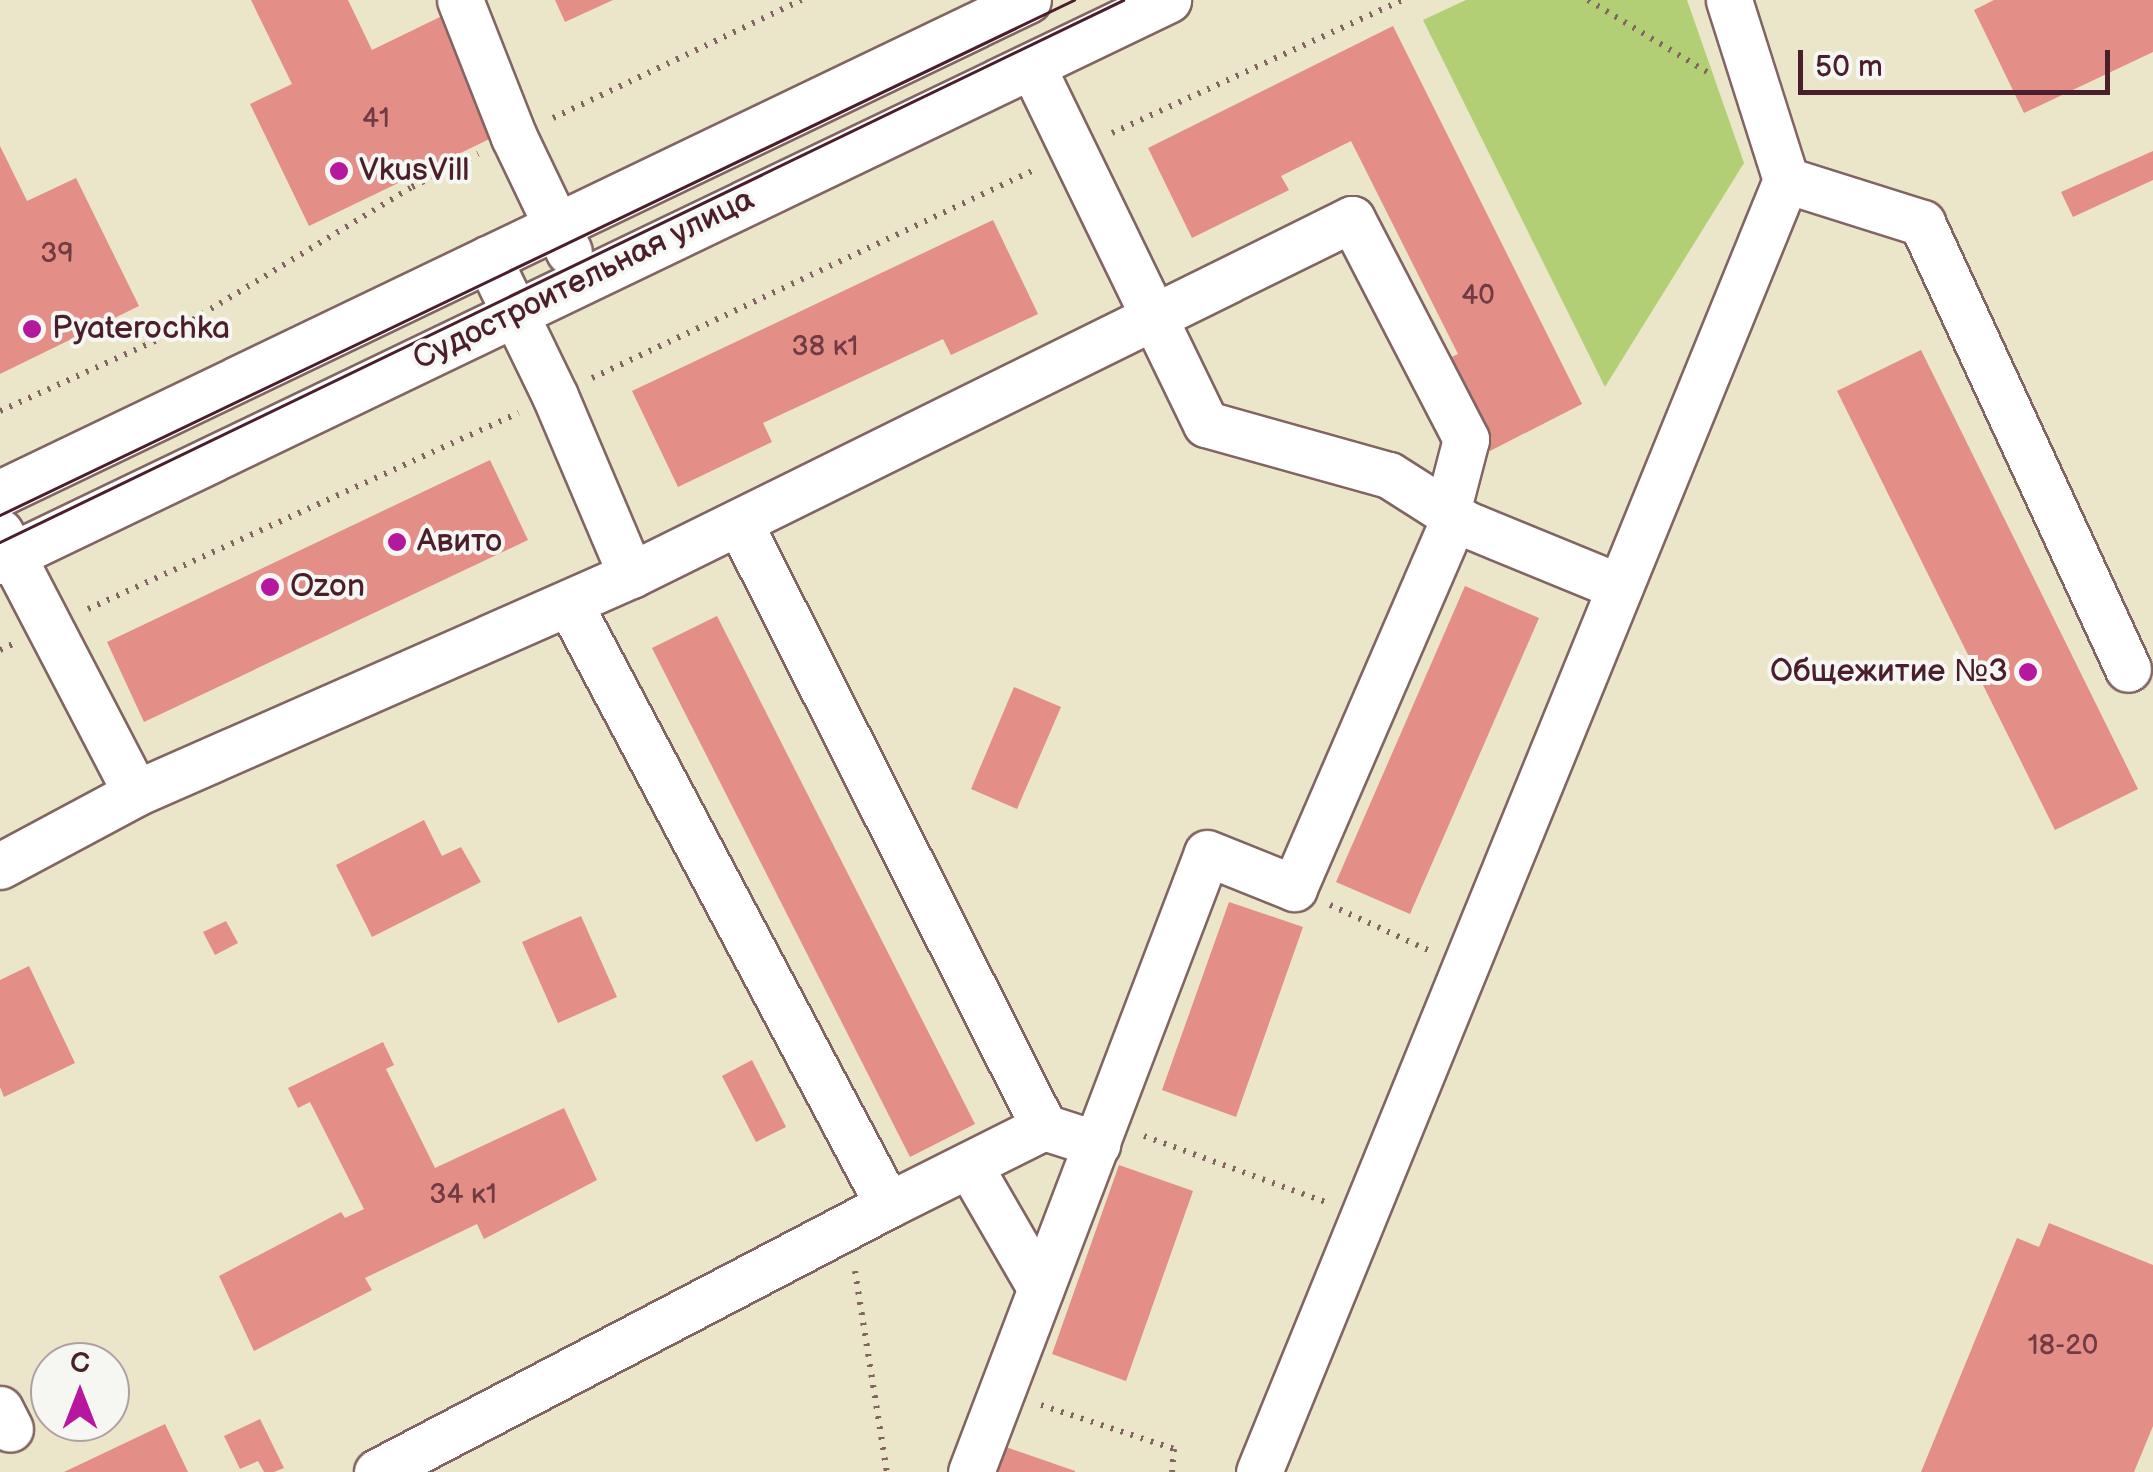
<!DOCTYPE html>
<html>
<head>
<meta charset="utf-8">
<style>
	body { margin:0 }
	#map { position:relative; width:2153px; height:1472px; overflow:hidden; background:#ebe6c9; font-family:"Balsamiq Sans",sans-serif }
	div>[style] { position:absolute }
	.green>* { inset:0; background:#b2cf76 }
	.building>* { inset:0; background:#e38e87 }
	.path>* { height:6px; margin-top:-3px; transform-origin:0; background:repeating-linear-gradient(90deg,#826562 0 2.5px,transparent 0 10.5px) }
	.roads { filter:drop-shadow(2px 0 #826562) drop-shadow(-2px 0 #826562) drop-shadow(0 2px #826562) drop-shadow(0 -2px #826562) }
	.minor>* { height:45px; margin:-22.5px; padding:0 22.5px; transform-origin:22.5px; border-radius:22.5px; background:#fff }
	.tram>* { height:2.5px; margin:-1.25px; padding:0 1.25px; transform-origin:1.25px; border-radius:1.25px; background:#4a1f2b }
	.dots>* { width:28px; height:28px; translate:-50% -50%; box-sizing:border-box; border:5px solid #f6f6f2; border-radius:50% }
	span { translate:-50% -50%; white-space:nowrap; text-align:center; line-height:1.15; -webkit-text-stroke:8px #f6f6f2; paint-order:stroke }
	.number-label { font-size:28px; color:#703b42 }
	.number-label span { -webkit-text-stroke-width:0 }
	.poi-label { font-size:32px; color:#4a1f2b }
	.left { translate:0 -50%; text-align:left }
	.right { translate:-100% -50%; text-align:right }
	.street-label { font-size:32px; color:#4a1f2b }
	.north { position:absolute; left:30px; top:1342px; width:100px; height:100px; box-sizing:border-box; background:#f6f6f2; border:2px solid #b1a0a2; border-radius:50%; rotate:0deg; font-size:28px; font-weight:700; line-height:40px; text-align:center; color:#4a1f2b }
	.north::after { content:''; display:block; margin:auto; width:35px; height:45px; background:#b5179e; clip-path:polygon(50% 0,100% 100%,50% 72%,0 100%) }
	.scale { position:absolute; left:1798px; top:50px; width:312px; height:45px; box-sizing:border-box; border:5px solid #4a1f2b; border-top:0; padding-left:12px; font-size:30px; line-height:35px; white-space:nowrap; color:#4a1f2b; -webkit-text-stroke:8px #f6f6f2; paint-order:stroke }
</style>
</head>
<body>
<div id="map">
	<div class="green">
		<div style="clip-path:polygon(1466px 0,1687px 0,1744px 163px,1605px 387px,1423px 20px)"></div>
	</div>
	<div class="building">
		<div style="clip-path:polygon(251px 0,348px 0,372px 50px,444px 15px,502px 133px,309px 226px,250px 104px,292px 84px)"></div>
		<div style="clip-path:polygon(555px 0,613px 0,565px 22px)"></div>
		<div style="clip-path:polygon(1994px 0,2153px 0,2153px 52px,2024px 113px,1974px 10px)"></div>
		<div style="clip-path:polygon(1393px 26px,1582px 404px,1490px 451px,1445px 360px,1458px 354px,1351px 141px,1281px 176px,1289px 190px,1192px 238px,1148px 148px)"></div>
		<div style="clip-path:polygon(0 146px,27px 201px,76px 178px,139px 306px,0 374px)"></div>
		<div style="clip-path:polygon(2153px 151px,2153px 180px,2073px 217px,2061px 192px)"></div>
		<div style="clip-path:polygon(993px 220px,1038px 314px,951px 355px,943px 339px,763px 423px,772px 442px,678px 487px,632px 391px)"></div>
		<div style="clip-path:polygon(1921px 350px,2138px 789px,2055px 830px,1837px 391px)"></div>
		<div style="clip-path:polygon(490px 460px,528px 540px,144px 722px,107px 642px)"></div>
		<div style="clip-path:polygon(1465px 586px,1539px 618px,1410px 914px,1336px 882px)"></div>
		<div style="clip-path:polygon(717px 616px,975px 1124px,910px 1157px,652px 648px)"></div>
		<div style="clip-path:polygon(1014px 687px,1061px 707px,1017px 809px,971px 789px)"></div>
		<div style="clip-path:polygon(424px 820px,442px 856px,461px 847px,481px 882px,372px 937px,336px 865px)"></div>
		<div style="clip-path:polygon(1229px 902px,1303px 927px,1236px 1117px,1162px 1090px)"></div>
		<div style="clip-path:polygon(581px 916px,617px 997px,558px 1023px,522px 942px)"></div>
		<div style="clip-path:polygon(226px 921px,238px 943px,215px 955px,203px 932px)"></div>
		<div style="clip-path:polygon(29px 966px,75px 1063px,4px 1097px,0 1087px,0 980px)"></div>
		<div style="clip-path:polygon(383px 1042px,394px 1065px,386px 1069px,435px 1168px,564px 1108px,597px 1180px,484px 1239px,477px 1224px,365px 1278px,372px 1290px,254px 1351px,219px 1276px,341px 1212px,345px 1218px,364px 1209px,310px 1102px,298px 1108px,288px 1088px)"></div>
		<div style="clip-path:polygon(752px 1060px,786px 1127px,756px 1142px,722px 1076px)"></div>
		<div style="clip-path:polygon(1119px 1165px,1193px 1191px,1126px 1381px,1052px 1354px)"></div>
		<div style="clip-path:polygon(2049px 1223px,2153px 1265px,2153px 1426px,2134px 1472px,1921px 1472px,2017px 1238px,2039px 1247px)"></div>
		<div style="clip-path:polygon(260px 1419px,284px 1468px,274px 1472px,264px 1472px,258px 1461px,240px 1469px,224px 1436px)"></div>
		<div style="clip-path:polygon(165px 1424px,188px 1472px,64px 1472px)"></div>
		<div style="clip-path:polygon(1006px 1447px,1075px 1471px,1075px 1472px,997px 1472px)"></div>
	</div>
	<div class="path">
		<div style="left:1588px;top:0;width:139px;rotate:31.2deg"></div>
		<div style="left:553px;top:118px;width:275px;rotate:-25.4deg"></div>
		<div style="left:1112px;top:133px;width:319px;rotate:-24.6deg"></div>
		<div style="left:592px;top:378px;width:493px;rotate:-25.2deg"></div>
		<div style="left:0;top:411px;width:182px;rotate:-24.3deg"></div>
		<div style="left:166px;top:336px;width:288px;rotate:-31.2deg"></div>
		<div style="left:412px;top:187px;width:74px;rotate:-26.6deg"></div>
		<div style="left:88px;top:609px;width:473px;rotate:-24.5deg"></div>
		<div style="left:0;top:650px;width:14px;rotate:-25deg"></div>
		<div style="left:1330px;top:905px;width:108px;rotate:24.7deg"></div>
		<div style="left:1144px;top:1136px;width:193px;rotate:20deg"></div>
		<div style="left:855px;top:1271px;width:204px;rotate:81deg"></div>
		<div style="left:1041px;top:1405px;width:140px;rotate:18.3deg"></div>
		<div style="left:1174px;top:1449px;width:23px;rotate:95deg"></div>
	</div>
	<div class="roads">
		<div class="minor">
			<div style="left:460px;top:0;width:147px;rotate:68.5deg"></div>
			<div style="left:514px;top:137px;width:127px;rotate:64.4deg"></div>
			<div style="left:1032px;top:66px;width:398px;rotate:64.1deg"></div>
			<div style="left:1206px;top:424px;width:190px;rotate:15.6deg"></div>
			<div style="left:1389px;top:475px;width:88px;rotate:32.4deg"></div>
			<div style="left:1786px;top:180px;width:143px;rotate:17.5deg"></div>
			<div style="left:1922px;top:223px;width:491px;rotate:65.2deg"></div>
			<div style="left:0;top:493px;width:1140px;rotate:-25.62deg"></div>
			<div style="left:740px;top:524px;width:675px;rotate:63.25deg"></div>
			<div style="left:0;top:532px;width:294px;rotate:62.5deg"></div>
			<div style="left:136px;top:793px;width:541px;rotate:-23.77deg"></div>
			<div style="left:631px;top:575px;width:194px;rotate:-113deg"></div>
			<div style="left:555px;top:396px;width:153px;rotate:-115.9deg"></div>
			<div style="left:0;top:561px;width:1296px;rotate:-25.66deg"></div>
			<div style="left:631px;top:575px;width:804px;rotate:-26.28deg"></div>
			<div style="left:1352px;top:219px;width:248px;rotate:62.6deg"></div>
			<div style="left:1466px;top:439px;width:75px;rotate:104.6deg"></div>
			<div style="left:569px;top:603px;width:681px;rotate:62.08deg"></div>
			<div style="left:888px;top:1205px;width:174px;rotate:-26.6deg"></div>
			<div style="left:1044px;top:1127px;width:56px;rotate:17.8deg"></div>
			<div style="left:0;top:866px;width:154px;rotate:-28.2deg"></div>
			<div style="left:969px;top:1165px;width:143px;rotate:59.9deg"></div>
			<div style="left:0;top:1409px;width:22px;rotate:63deg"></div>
			<div style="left:377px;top:1472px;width:577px;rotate:-27.59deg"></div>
			<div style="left:971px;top:1472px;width:662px;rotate:-69.13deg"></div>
			<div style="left:1207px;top:853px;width:94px;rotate:21.9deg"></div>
			<div style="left:1294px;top:888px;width:402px;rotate:-66.6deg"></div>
			<div style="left:1454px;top:519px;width:179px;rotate:22.3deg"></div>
			<div style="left:1259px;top:1472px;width:1395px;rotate:-67.81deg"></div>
			<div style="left:1786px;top:180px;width:189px;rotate:-107.6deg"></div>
		</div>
	</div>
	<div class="tram">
		<div style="left:0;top:515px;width:1191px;rotate:-25.62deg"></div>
		<div style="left:0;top:542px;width:1247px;rotate:-25.76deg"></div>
	</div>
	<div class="dots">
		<div style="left:339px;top:171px;background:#b5179e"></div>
		<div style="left:32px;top:329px;background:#b5179e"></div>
		<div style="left:397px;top:542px;background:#b5179e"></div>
		<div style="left:270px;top:587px;background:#b5179e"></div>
		<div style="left:2028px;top:672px;background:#b5179e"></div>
	</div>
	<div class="number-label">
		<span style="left:376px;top:119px">41</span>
		<span style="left:57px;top:254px">39</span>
		<span style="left:1478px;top:296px">40</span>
		<span style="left:825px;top:347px">38 к1</span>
		<span style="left:463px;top:1195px">34 к1</span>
		<span style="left:2063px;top:1346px">18-20</span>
	</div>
	<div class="poi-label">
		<span class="left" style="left:359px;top:171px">VkusVill</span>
		<span class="left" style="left:52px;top:329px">Pyaterochka</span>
		<span class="left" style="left:417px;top:542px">Авито</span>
		<span class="left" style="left:290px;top:587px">Ozon</span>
		<span class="right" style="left:2008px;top:672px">Общежитие №3</span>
	</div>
	<div class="street-label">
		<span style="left:584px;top:280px;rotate:-26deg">Судостроительная улица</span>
	</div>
	<div class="north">С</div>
	<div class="scale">50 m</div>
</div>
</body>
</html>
